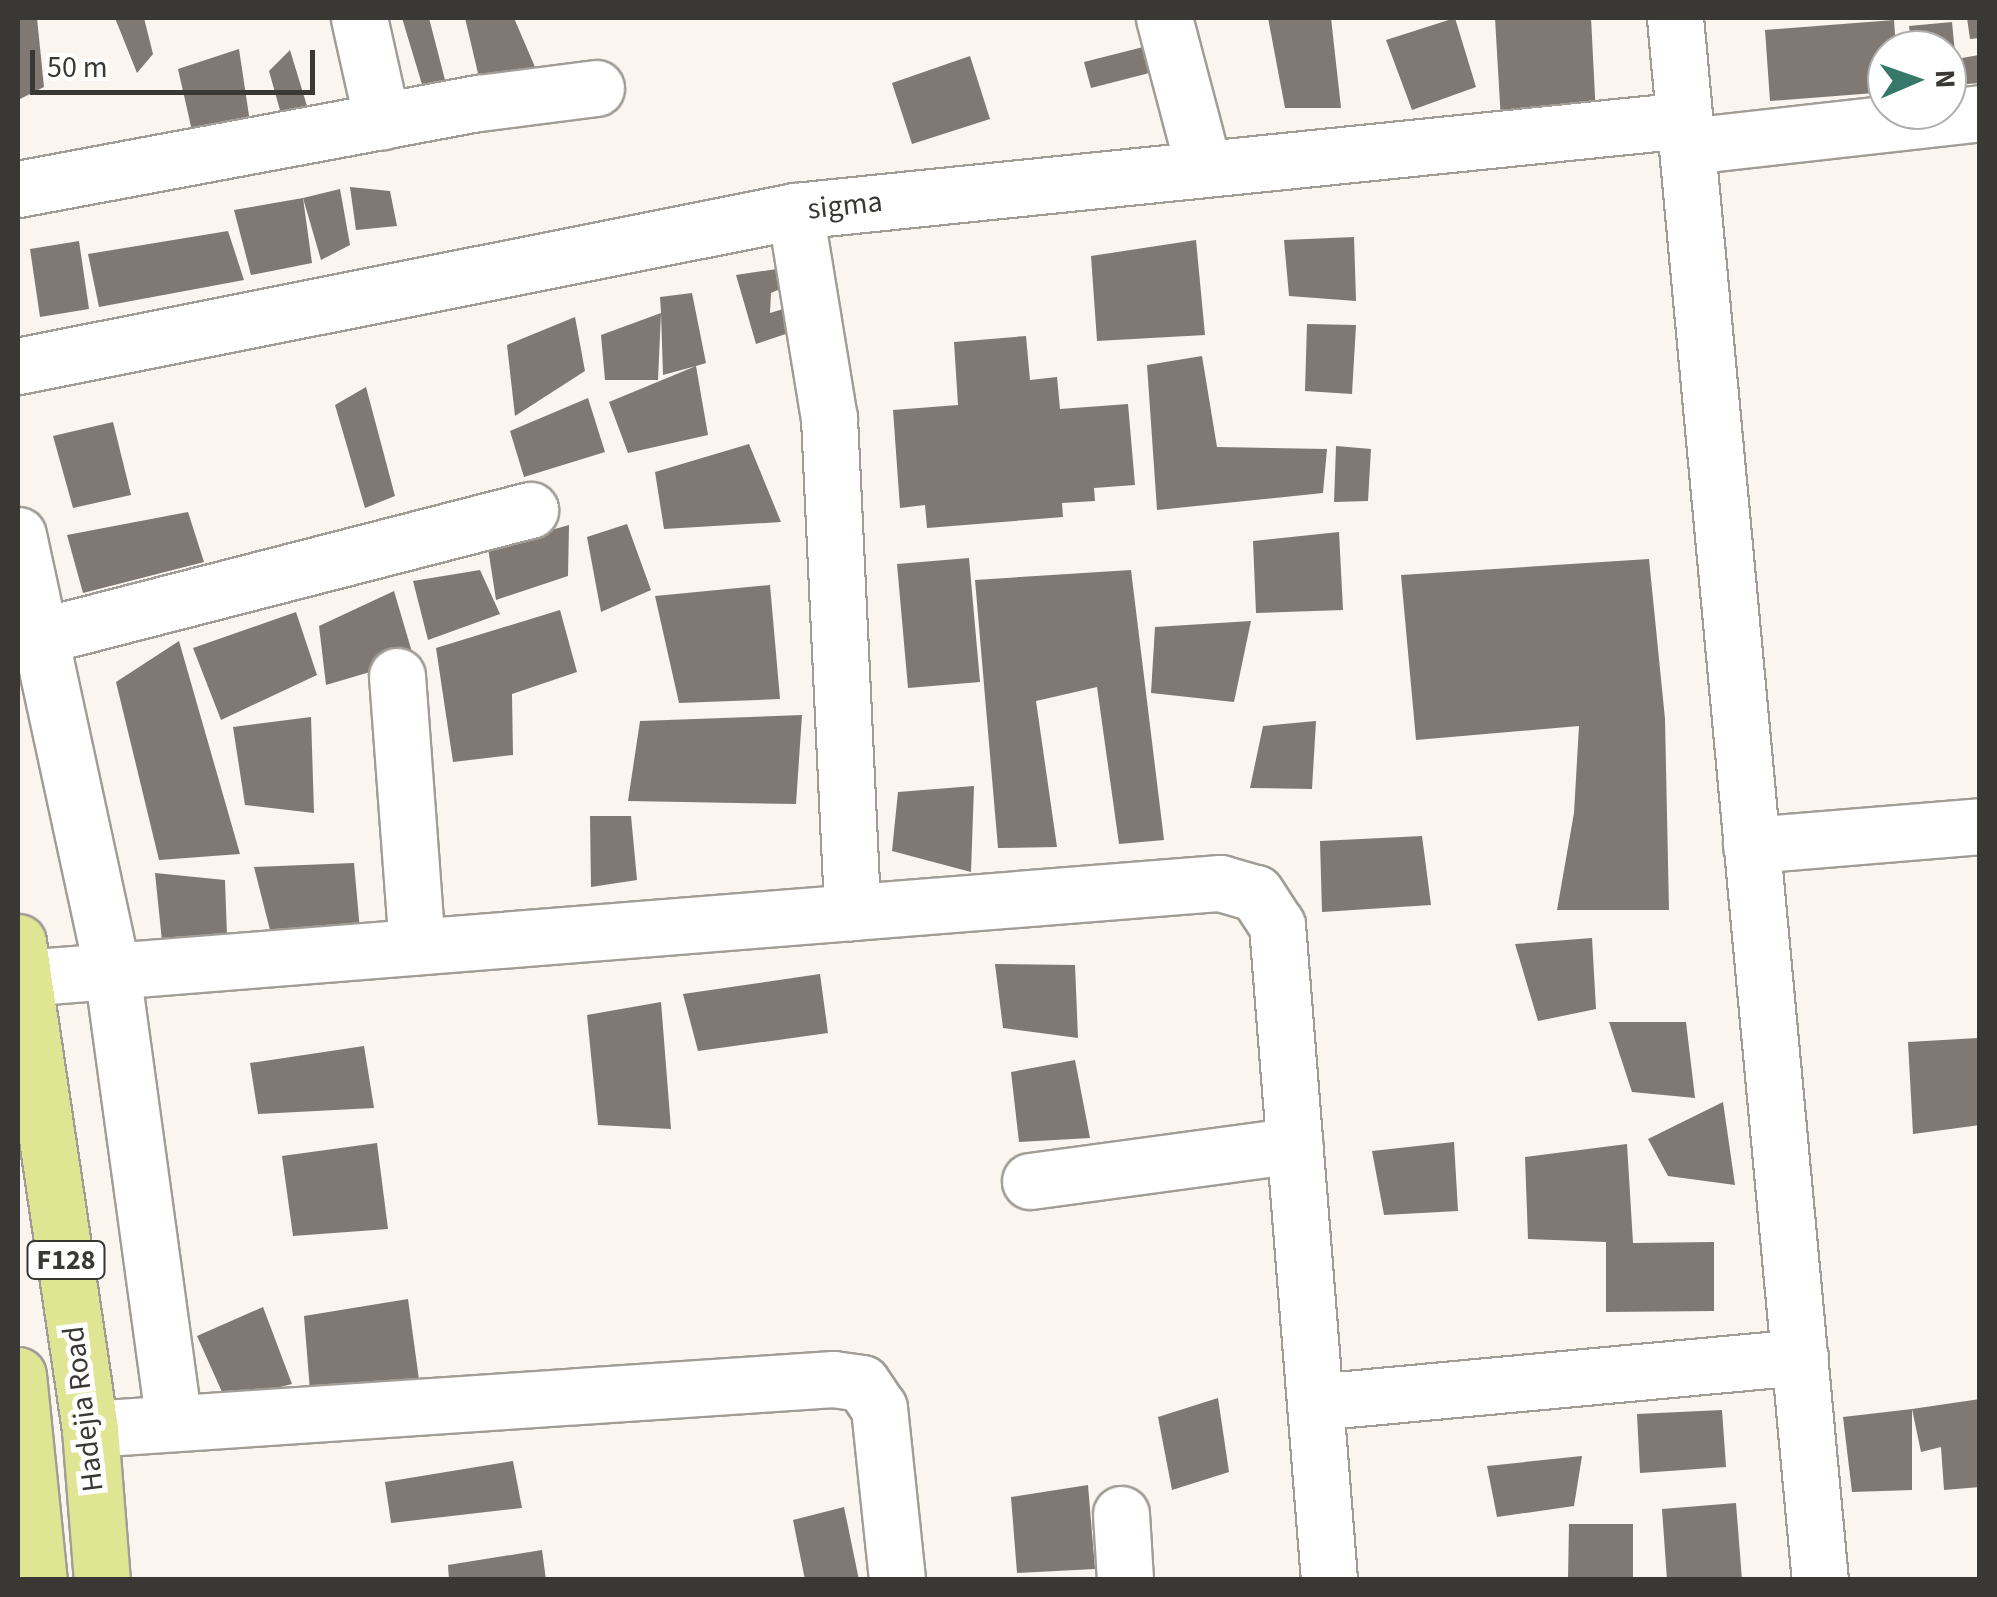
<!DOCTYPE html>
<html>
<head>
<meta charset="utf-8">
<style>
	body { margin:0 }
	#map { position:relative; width:1997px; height:1597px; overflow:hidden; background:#faf5ee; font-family:"Source Sans 3",sans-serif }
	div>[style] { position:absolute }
	.building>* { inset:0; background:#7f7873 }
	.roads { filter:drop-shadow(2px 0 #a19d96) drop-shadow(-2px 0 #a19d96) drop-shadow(0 2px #a19d96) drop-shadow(0 -2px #a19d96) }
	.minor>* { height:55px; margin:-27.5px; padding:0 27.5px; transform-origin:27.5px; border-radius:27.5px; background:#fff }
	.major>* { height:55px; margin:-27.5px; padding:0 27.5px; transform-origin:27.5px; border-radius:27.5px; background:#e0e594 }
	span { translate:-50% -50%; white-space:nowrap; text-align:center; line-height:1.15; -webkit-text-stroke:10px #fff; paint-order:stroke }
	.shield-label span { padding:2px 8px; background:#fff; border:2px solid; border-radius:8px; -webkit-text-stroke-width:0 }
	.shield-label { font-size:28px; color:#3a3835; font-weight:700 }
	.street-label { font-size:30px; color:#3a3835 }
	.frame { position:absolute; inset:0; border:20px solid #3a3835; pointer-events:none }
	.north { position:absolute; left:1867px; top:30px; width:100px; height:100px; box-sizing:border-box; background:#fff; border:2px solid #b0afae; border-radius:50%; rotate:88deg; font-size:28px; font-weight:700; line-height:40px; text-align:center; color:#3a3835 }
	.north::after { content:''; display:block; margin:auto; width:35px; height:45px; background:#36796b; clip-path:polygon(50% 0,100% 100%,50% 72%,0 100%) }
	.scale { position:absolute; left:30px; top:50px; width:285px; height:45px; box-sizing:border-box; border:5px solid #3a3835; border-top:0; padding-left:12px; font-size:30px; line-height:35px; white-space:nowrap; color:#3a3835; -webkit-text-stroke:8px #fff; paint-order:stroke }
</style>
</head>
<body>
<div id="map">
	<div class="building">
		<div style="clip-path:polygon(18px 18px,37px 18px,44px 87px,18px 100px)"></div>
		<div style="clip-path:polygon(115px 18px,144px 18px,153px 54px,137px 73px)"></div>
		<div style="clip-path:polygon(402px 18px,429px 18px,445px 80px,480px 82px,427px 101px)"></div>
		<div style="clip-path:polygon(465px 18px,514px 18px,535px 67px,480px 82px)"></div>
		<div style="clip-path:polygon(1268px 18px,1331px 18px,1341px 108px,1285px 108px)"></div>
		<div style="clip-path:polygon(1455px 18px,1476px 87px,1412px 110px,1386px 40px)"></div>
		<div style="clip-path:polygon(1495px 18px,1591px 18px,1596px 116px,1501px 121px)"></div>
		<div style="clip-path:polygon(1967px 18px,1980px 18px,1980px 38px,1970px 39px)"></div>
		<div style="clip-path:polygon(1894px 20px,1896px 50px,1887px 50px,1887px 92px,1770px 101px,1765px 30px)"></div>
		<div style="clip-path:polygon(1952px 22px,1956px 63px,1947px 64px,1947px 50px,1912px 50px,1909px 26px)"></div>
		<div style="clip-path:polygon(1155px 44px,1161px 70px,1091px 88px,1084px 62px)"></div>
		<div style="clip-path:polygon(239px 49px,251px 129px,195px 144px,178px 69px)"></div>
		<div style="clip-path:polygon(290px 50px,310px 116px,283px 121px,269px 71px)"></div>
		<div style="clip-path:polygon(1979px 55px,1980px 83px,1967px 84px,1962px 58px)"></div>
		<div style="clip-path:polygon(970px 56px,990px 119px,912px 144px,892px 83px)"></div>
		<div style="clip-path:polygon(350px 187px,390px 191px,397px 226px,356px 230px)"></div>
		<div style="clip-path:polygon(340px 189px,350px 245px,321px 260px,303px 198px)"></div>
		<div style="clip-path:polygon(303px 198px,312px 263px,251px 275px,234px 210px)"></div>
		<div style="clip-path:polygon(228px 231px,244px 280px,99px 307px,88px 254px)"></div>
		<div style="clip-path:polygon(1354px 237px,1356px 301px,1289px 296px,1284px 240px)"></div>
		<div style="clip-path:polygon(1196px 240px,1205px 335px,1097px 341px,1091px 256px)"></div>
		<div style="clip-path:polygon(79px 241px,89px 309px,40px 317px,30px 249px)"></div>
		<div style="clip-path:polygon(790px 267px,796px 282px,771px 293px,770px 313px,803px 303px,809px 326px,756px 344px,736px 275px)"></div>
		<div style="clip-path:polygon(692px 293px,706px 363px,696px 366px,708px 435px,628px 453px,609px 402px,696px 366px,663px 375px,661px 313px,658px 380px,605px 380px,601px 335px,661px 313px,660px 297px)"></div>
		<div style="clip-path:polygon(575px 317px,585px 371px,515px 416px,507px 345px)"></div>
		<div style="clip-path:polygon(1307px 324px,1356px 325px,1352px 394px,1305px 391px)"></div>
		<div style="clip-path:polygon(1026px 336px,1030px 380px,1057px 377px,1060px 409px,1128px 404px,1135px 485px,1094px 488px,1095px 501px,1062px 503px,1063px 517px,927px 528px,925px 505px,900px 508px,893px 410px,958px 405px,954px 342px)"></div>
		<div style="clip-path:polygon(1202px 356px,1217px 447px,1327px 449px,1323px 493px,1157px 510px,1147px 365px)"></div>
		<div style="clip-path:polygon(366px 387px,395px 496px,365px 508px,335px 405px)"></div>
		<div style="clip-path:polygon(588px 398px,605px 452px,524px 477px,510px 431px)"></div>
		<div style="clip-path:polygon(113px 422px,131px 495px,73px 508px,53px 436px)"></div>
		<div style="clip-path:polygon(749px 444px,781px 522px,664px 529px,655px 472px)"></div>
		<div style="clip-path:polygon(1336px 446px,1371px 449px,1368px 501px,1334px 502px)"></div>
		<div style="clip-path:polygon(188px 512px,204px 562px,83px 593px,67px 535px)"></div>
		<div style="clip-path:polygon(627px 524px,651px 590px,601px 612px,587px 537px)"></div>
		<div style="clip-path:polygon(569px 525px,568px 576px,496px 600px,488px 548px)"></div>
		<div style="clip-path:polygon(1339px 532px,1343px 610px,1256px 613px,1253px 541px)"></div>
		<div style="clip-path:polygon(969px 558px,980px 682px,908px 688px,897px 564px)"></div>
		<div style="clip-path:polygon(1649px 559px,1665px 719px,1669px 910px,1557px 910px,1574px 813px,1579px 726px,1416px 740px,1401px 575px)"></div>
		<div style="clip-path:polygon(480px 570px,500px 614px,428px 640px,413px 581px)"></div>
		<div style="clip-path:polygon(1131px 570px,1164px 840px,1119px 844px,1097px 687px,1036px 701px,1057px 847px,998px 848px,975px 580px)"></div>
		<div style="clip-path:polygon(770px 585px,780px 699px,679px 703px,655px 596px)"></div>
		<div style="clip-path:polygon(394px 591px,414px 659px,326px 685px,319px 626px)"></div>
		<div style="clip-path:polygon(560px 610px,577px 672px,512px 694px,513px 755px,453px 762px,436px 648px)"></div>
		<div style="clip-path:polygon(296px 612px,317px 675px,221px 720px,193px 648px)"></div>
		<div style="clip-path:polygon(1251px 621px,1234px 702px,1151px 693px,1155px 627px)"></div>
		<div style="clip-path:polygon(179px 641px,240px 854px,159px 860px,116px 682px)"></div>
		<div style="clip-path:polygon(802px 715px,796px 804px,628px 801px,640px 721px)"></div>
		<div style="clip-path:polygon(311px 717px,314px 813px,245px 805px,233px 727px)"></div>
		<div style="clip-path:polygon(1316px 721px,1312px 789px,1250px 788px,1263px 726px)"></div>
		<div style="clip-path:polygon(974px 786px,971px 872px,892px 851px,898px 792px)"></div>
		<div style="clip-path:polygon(590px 816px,631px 816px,637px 880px,591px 887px)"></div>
		<div style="clip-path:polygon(1422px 836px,1431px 905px,1322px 912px,1320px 841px)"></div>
		<div style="clip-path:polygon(354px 863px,361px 942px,274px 946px,254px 867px)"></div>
		<div style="clip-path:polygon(155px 873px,225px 880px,227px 936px,162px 941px)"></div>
		<div style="clip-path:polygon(1592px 938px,1596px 1009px,1538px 1021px,1515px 944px)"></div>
		<div style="clip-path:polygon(995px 964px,1075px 965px,1078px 1038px,1003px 1028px)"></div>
		<div style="clip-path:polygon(820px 974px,828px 1033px,698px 1051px,683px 994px)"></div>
		<div style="clip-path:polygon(661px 1002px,671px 1129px,598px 1125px,587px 1015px)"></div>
		<div style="clip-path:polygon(1609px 1022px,1686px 1022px,1695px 1098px,1632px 1092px)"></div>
		<div style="clip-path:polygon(1978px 1038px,1980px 1125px,1913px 1134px,1908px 1042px)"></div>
		<div style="clip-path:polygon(364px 1046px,374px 1108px,258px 1114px,250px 1063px)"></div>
		<div style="clip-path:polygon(1075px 1060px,1090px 1138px,1019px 1142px,1011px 1072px)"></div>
		<div style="clip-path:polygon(1723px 1102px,1735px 1185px,1668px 1176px,1648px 1139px)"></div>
		<div style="clip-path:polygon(1454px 1142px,1458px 1211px,1384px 1215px,1372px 1151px)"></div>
		<div style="clip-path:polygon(377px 1143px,388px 1229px,293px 1236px,282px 1156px)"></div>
		<div style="clip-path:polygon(1627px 1144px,1633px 1243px,1714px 1242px,1714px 1311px,1606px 1312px,1606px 1242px,1528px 1239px,1525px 1157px)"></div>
		<div style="clip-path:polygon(408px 1299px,420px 1387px,310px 1391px,304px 1316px)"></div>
		<div style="clip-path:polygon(263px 1307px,292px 1384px,226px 1401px,197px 1336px)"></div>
		<div style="clip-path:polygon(1218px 1398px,1229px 1472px,1172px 1490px,1158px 1417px)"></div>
		<div style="clip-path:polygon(1980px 1399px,1980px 1487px,1944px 1490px,1941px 1447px,1921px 1452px,1912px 1409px)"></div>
		<div style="clip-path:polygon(1912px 1409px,1912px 1490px,1852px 1492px,1843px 1417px)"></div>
		<div style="clip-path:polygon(1722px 1410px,1726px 1467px,1640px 1473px,1637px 1414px)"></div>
		<div style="clip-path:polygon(1582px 1456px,1574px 1506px,1497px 1517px,1487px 1466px)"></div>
		<div style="clip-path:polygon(513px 1461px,522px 1508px,391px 1523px,385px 1482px)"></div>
		<div style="clip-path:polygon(1088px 1485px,1095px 1569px,1017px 1573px,1011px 1497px)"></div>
		<div style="clip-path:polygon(1736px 1503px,1742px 1580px,1667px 1580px,1662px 1509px)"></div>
		<div style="clip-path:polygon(844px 1507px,859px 1580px,805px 1580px,793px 1520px)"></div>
		<div style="clip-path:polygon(1569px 1524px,1633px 1524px,1633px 1580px,1568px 1580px)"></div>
		<div style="clip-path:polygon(542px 1550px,546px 1580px,449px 1580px,448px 1565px)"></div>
	</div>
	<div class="roads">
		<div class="minor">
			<div style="left:359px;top:18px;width:106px;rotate:77.4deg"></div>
			<div style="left:1164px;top:18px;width:153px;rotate:75.2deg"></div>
			<div style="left:1675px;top:18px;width:1569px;rotate:84.7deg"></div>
			<div style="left:1688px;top:146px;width:294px;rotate:-6.4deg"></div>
			<div style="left:18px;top:189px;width:469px;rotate:-10.6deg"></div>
			<div style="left:479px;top:103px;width:118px;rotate:-7.3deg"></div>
			<div style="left:795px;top:211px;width:210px;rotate:80.7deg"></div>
			<div style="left:829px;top:418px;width:495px;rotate:87.3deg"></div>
			<div style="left:18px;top:366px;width:792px;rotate:-11.28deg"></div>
			<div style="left:795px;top:211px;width:894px;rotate:-5.84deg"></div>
			<div style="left:18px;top:535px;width:446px;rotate:77.8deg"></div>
			<div style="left:112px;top:971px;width:455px;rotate:82.2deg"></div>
			<div style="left:18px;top:642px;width:529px;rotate:-14.46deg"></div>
			<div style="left:397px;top:676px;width:271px;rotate:85.8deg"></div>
			<div style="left:1751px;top:845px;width:230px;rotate:-4.7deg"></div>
			<div style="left:23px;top:978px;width:1201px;rotate:-4.54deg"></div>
			<div style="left:1220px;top:883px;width:37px;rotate:16deg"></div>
			<div style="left:1256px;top:893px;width:38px;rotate:57deg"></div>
			<div style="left:1277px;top:925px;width:657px;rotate:85.46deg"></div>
			<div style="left:1030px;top:1181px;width:267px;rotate:-7.7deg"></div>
			<div style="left:1315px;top:1402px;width:487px;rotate:-5.3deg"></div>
			<div style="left:90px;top:1429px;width:745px;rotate:-3.85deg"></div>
			<div style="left:833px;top:1379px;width:29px;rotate:8deg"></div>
			<div style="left:862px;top:1383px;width:30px;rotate:56deg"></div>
			<div style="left:879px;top:1408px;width:173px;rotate:84deg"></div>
			<div style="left:1121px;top:1514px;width:66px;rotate:86.5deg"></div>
		</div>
		<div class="major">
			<div style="left:18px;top:942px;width:492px;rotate:81.6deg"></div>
			<div style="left:90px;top:1429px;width:151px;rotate:85.5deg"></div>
			<div style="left:18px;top:1375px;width:206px;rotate:84.2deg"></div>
		</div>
	</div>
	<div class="shield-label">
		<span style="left:66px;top:1260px">F128</span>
	</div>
	<div class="street-label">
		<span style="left:845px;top:206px;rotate:-6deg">sigma</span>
		<span style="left:84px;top:1409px;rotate:-97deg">Hadejia Road</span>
	</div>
	<div class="frame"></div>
	<div class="north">N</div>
	<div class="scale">50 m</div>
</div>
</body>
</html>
